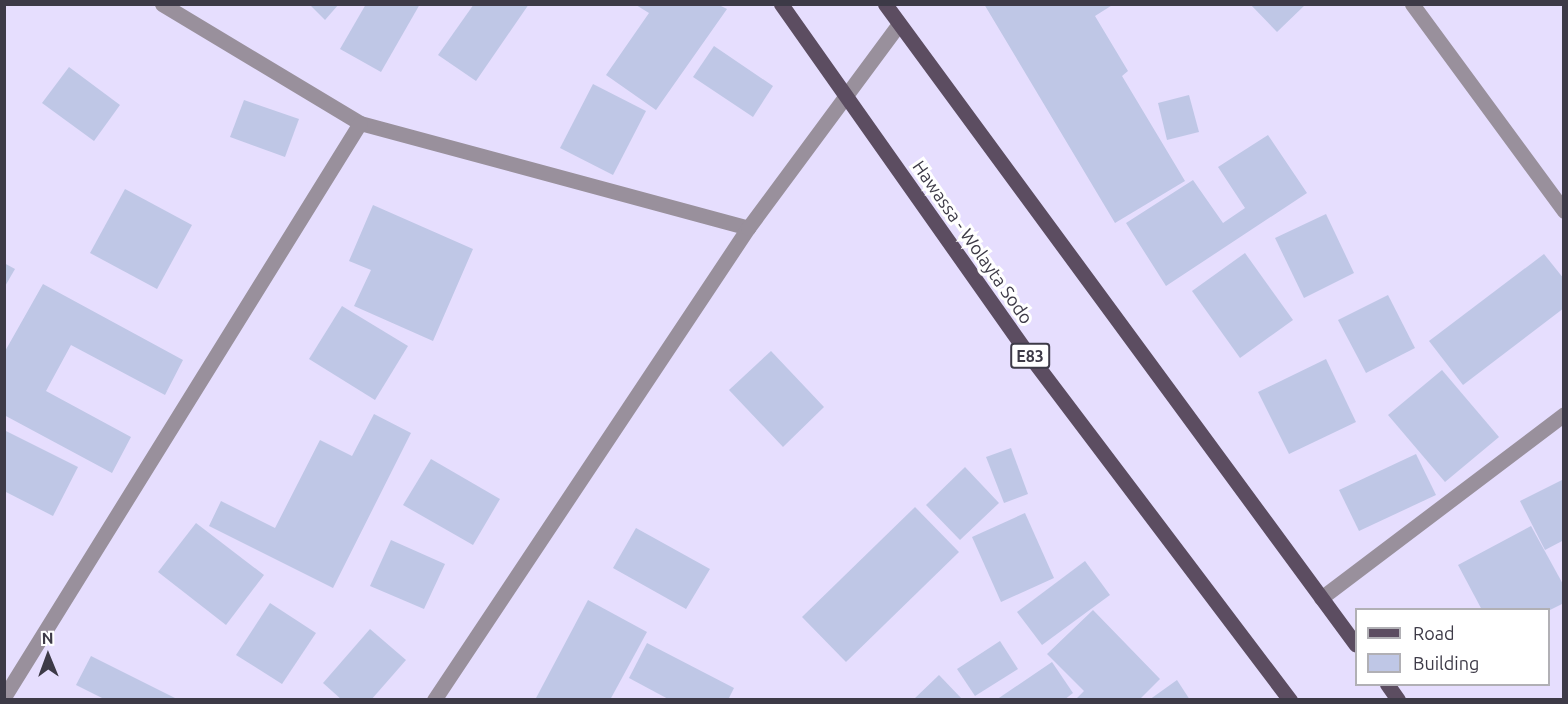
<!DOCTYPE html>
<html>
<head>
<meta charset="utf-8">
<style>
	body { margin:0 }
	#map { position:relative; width:1568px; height:704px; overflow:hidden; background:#e6defe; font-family:Ubuntu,sans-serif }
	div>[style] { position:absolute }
	.building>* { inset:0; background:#bfc7e6 }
	.minor>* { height:15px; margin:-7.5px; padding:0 7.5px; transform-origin:7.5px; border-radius:7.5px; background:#99909c }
	.major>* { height:15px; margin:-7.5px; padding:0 7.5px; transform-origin:7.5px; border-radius:7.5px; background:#5c4d61 }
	span { translate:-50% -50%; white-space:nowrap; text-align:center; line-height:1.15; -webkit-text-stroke:6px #fff; paint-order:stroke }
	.shield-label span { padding:2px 4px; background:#fff; border:2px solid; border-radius:4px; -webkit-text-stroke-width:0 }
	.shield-label { font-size:16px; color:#3d3a47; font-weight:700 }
	.street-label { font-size:18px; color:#3d3a47 }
	.frame { position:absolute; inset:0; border:6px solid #3d3a47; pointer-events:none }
	.legend { position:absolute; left:1355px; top:608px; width:195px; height:78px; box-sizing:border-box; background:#fff; border:2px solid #b1b0b5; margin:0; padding:8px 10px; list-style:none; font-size:18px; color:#3d3a47 }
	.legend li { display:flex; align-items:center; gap:12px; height:30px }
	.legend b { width:30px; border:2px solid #b1b0b5 }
	.north { position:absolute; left:18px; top:626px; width:60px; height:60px; -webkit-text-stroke:4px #fff; paint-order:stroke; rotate:359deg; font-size:16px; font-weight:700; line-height:24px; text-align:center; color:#3d3a47 }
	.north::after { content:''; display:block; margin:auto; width:21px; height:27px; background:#3d3a47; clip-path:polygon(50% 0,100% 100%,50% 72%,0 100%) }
</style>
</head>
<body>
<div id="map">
	<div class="building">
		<div style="clip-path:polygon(309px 4px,339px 4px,325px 20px)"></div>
		<div style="clip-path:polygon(366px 4px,420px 4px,381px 72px,340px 49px)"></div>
		<div style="clip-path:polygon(474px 4px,529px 4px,476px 81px,438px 55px)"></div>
		<div style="clip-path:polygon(984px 4px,1114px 4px,1095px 16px,1128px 71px,1122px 76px,1185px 181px,1115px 223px)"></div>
		<div style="clip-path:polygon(1250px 4px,1306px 4px,1277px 32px)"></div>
		<div style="clip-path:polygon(636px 5px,719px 5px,727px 9px,656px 110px,606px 75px,649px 13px)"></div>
		<div style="clip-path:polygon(714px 46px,773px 86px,753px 117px,693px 77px)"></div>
		<div style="clip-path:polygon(69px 67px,120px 105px,94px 141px,42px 103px)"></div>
		<div style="clip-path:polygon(593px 84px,646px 111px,613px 175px,560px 148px)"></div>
		<div style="clip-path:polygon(1189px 95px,1199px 132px,1167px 140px,1158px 103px)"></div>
		<div style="clip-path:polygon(244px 100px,299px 119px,285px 157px,230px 137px)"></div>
		<div style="clip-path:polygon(1268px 135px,1307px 193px,1166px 286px,1126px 223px,1193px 180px,1223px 223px,1245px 208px,1218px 167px)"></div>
		<div style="clip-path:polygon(125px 189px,192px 225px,157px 289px,90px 253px)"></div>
		<div style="clip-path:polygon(373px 205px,473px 249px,433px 341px,354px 306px,371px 270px,349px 261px)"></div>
		<div style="clip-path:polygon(1326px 214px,1354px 273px,1304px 298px,1275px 238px)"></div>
		<div style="clip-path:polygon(1245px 253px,1293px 320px,1240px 358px,1192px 291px)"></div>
		<div style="clip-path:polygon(1544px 254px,1564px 279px,1564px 308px,1463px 385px,1429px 341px)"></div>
		<div style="clip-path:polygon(4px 263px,15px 269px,4px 288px)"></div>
		<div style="clip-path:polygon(43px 284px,183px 360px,165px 395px,71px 345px,46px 391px,131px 437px,112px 473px,4px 415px,4px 353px)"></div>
		<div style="clip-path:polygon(1388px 295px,1415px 348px,1366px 373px,1338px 320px)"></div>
		<div style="clip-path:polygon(342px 306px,408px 346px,375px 400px,309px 359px)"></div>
		<div style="clip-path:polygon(771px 351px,824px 407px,783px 447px,729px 390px)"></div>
		<div style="clip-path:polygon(1326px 359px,1356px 422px,1289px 454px,1258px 392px)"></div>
		<div style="clip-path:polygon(1442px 370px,1499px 437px,1445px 482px,1388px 415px)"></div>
		<div style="clip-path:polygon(374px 414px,411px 433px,333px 588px,209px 526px,221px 501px,275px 528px,320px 440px,352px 456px)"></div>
		<div style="clip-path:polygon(6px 431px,78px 467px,53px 516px,4px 491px)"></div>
		<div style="clip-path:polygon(1011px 448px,1028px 494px,1004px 503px,986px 457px)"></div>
		<div style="clip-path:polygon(1416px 454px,1436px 495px,1359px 531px,1339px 490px)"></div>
		<div style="clip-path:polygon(431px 459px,500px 499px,473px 545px,403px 505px)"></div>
		<div style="clip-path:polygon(965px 467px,999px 503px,960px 540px,926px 505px)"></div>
		<div style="clip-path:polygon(1564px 479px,1564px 540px,1545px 550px,1520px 501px)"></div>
		<div style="clip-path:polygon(915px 507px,959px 552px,846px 662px,802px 617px)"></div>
		<div style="clip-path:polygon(1025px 513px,1054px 578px,1001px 602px,972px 537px)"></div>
		<div style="clip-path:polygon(196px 523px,264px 575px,226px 625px,158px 572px)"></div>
		<div style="clip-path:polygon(1531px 526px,1564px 586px,1564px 603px,1548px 611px,1482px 610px,1458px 565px)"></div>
		<div style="clip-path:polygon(636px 528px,710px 569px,686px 609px,613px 568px)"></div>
		<div style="clip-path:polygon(391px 540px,445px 564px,424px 609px,370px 586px)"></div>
		<div style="clip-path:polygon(1085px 561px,1110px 595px,1042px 645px,1017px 612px)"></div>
		<div style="clip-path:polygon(588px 600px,647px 632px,610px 700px,535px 700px)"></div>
		<div style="clip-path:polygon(270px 603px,316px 633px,282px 684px,236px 655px)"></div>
		<div style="clip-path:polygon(1093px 610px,1160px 679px,1139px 700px,1075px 700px,1084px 691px,1047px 654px)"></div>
		<div style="clip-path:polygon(370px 629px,406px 660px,371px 700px,342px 700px,323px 683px)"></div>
		<div style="clip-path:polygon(1000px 641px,1018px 669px,975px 696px,957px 669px)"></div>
		<div style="clip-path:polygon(647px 643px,734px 688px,728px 700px,670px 700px,629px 678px)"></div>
		<div style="clip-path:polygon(91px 656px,179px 700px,106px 700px,76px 685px)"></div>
		<div style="clip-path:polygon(1052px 662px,1073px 693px,1064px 700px,996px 700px)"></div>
		<div style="clip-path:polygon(939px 675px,963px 700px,913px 700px)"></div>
		<div style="clip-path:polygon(1177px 680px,1190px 700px,1149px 700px)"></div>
	</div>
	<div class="minor">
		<div style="left:162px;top:4px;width:231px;rotate:31deg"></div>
		<div style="left:360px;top:123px;width:402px;rotate:15.1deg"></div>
		<div style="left:1412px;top:4px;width:257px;rotate:53.7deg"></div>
		<div style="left:1321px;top:598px;width:305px;rotate:-37.1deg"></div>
		<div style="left:4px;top:697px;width:675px;rotate:-58.19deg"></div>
		<div style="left:434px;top:700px;width:567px;rotate:-56.37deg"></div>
		<div style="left:748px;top:228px;width:254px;rotate:-53.5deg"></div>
	</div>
	<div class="major">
		<div style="left:781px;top:4px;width:425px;rotate:54.8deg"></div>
		<div style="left:1026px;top:351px;width:438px;rotate:52.9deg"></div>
		<div style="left:885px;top:4px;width:795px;rotate:53.69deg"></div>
		<div style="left:1387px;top:684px;width:19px;rotate:55deg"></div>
	</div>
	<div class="shield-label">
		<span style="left:1030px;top:356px">E83</span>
	</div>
	<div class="street-label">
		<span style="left:973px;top:242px;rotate:55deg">Hawassa - Wolayta Sodo</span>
	</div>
	<div class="frame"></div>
	<ul class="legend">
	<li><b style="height:8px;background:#5c4d61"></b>Road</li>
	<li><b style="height:16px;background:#bfc7e6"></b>Building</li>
	</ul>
	<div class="north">N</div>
</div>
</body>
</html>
